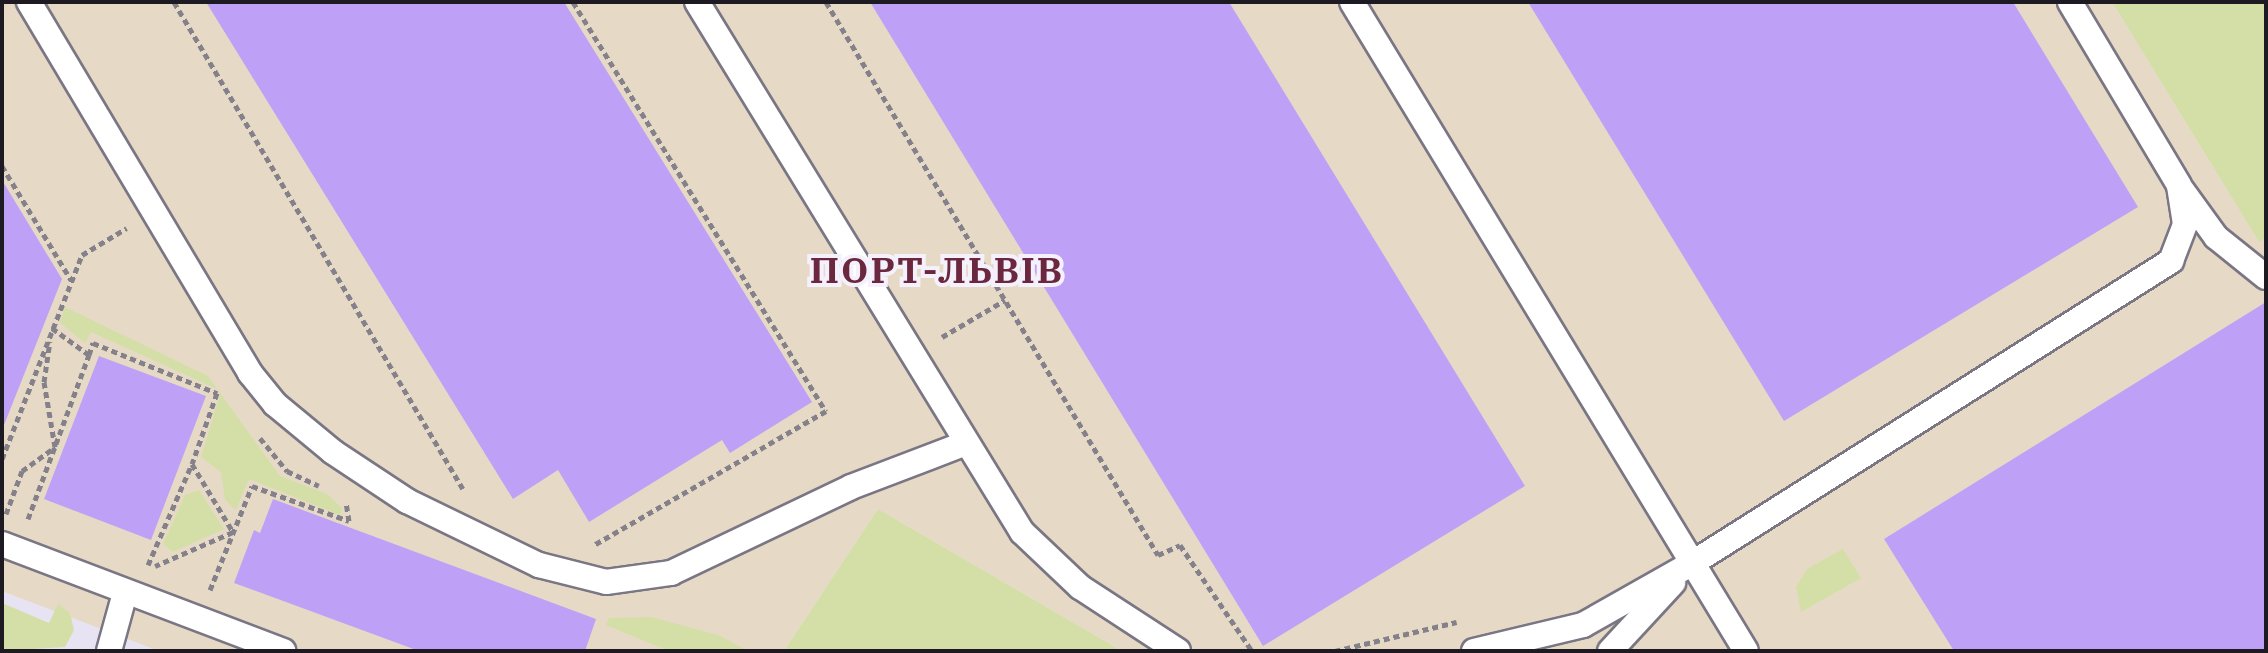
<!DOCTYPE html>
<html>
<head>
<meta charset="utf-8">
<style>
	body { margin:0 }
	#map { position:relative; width:2268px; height:653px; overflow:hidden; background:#e7e3f2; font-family:"IBM Plex Serif",serif }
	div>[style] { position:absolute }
	.commercial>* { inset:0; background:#e6dac6 }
	.green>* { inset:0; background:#d4dfa7 }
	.building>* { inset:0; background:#bea1f6 }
	.path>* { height:5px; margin-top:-2.5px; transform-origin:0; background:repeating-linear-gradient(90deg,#84818b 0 6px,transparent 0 10px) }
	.roads { filter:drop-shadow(2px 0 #7a7684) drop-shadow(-2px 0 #7a7684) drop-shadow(0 2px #7a7684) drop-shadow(0 -2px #7a7684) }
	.service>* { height:24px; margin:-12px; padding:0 12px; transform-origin:12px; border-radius:12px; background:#fff }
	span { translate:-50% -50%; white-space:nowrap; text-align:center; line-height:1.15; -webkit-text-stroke:8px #f4f1fd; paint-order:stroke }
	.district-label { font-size:36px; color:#6b273e; font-weight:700; letter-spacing:2px }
	.frame { position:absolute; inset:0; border:4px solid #1d1b21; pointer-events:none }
</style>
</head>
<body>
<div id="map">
	<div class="commercial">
		<div style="clip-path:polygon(2px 2px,2112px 2px,2259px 242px,2266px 238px,2266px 651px,1122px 651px,878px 509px,784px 651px,159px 651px,2px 591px)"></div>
	</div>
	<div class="green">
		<div style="clip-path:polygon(2112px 2px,2266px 2px,2266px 238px,2259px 242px)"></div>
		<div style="clip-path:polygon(65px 307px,208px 376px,280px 476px,327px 494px,342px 508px,340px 515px,249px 479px,236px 510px,225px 500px,221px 472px,201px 457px,220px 394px,217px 389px,91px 332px,85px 343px,60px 323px)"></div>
		<div style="clip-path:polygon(199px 490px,224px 529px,173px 552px,163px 544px,185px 495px)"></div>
		<div style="clip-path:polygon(878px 509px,1122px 651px,784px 651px)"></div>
		<div style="clip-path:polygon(1843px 549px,1861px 578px,1801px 612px,1796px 587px,1807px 569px)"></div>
		<div style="clip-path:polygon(2px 603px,49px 623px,58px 604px,70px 613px,74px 630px,65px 647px,2px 651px)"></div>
		<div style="clip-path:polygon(651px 617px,718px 635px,749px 651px,669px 651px,606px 625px,609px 618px)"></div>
	</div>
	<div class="building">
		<div style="clip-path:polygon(206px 2px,564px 2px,812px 402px,730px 453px,722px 440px,589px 522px,558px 470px,513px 499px)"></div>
		<div style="clip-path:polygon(870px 2px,1229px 2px,1525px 486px,1263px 646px)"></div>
		<div style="clip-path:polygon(1528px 2px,2013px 2px,2138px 207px,1784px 421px)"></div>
		<div style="clip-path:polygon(2px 180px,62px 279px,4px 425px,2px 425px)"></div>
		<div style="clip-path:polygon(2266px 302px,2266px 651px,1954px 651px,1884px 539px)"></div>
		<div style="clip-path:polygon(99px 356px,206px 396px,151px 540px,44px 499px)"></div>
		<div style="clip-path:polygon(273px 499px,596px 619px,585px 651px,419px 651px,234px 583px,254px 530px,260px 533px)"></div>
	</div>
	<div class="path">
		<div style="left:174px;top:2px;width:566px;rotate:59.31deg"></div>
		<div style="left:573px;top:2px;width:481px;rotate:58.3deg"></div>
		<div style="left:826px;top:411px;width:268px;rotate:150deg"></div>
		<div style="left:826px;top:2px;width:645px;rotate:59.02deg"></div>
		<div style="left:1158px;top:555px;width:24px;rotate:-24deg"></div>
		<div style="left:1180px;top:545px;width:128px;rotate:55.8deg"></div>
		<div style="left:2px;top:166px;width:133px;rotate:58.8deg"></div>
		<div style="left:52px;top:328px;width:46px;rotate:36.1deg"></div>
		<div style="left:89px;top:355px;width:13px;rotate:-72deg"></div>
		<div style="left:93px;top:343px;width:134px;rotate:22deg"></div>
		<div style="left:217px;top:393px;width:75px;rotate:109.4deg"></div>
		<div style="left:192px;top:464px;width:79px;rotate:58.9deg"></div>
		<div style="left:233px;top:532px;width:85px;rotate:156.4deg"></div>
		<div style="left:942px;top:337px;width:73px;rotate:-30.4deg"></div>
		<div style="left:260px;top:438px;width:43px;rotate:50.7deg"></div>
		<div style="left:287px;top:471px;width:35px;rotate:25deg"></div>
		<div style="left:2px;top:459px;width:219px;rotate:-68.6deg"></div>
		<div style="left:82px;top:255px;width:52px;rotate:-31deg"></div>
		<div style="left:6px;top:514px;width:46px;rotate:-69.6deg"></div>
		<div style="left:22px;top:471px;width:41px;rotate:-36deg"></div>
		<div style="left:55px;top:447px;width:66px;rotate:-99.6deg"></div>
		<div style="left:44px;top:382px;width:41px;rotate:-81.7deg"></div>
		<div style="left:28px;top:519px;width:175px;rotate:-69.6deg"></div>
		<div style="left:148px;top:565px;width:110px;rotate:-66.5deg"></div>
		<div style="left:210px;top:590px;width:112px;rotate:-68deg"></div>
		<div style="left:252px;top:486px;width:103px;rotate:19.8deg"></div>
		<div style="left:349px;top:521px;width:18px;rotate:-99deg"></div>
		<div style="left:1335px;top:651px;width:125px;rotate:-13.4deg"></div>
	</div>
	<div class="roads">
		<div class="service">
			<div style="left:29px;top:2px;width:432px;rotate:59.2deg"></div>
			<div style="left:250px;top:373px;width:40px;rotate:51deg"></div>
			<div style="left:275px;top:404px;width:75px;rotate:39.6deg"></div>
			<div style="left:333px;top:452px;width:89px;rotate:33.5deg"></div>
			<div style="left:407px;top:501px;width:147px;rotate:25.9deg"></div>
			<div style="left:539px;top:565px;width:69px;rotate:14.2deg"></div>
			<div style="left:606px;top:582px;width:66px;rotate:-7.9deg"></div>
			<div style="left:671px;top:573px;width:199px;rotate:-25.5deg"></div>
			<div style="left:851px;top:487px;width:123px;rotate:-20.9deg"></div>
			<div style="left:697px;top:2px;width:622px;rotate:58.48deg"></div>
			<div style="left:1022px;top:532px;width:80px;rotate:43.5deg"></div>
			<div style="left:1080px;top:587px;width:117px;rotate:33.1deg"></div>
			<div style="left:1352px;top:2px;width:759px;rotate:58.74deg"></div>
			<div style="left:2182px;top:190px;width:58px;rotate:54.1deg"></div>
			<div style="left:2216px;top:237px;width:64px;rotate:38.7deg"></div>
			<div style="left:2px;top:544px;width:301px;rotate:20.8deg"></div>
			<div style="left:109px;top:651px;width:60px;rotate:-74.6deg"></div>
			<div style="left:1474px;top:651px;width:112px;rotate:-13.4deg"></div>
			<div style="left:1583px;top:625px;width:124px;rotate:-29.5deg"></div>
			<div style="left:1691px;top:564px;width:568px;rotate:-32.26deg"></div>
			<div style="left:2171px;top:261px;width:40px;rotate:-69deg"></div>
			<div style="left:2185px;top:224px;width:39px;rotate:-99deg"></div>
			<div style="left:2179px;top:185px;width:213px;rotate:-120.8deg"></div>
			<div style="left:1610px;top:651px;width:93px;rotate:-47.2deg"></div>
		</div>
	</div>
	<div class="district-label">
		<span style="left:937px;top:270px">ПОРТ-ЛЬВІВ</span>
	</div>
	<div class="frame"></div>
</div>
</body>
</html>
